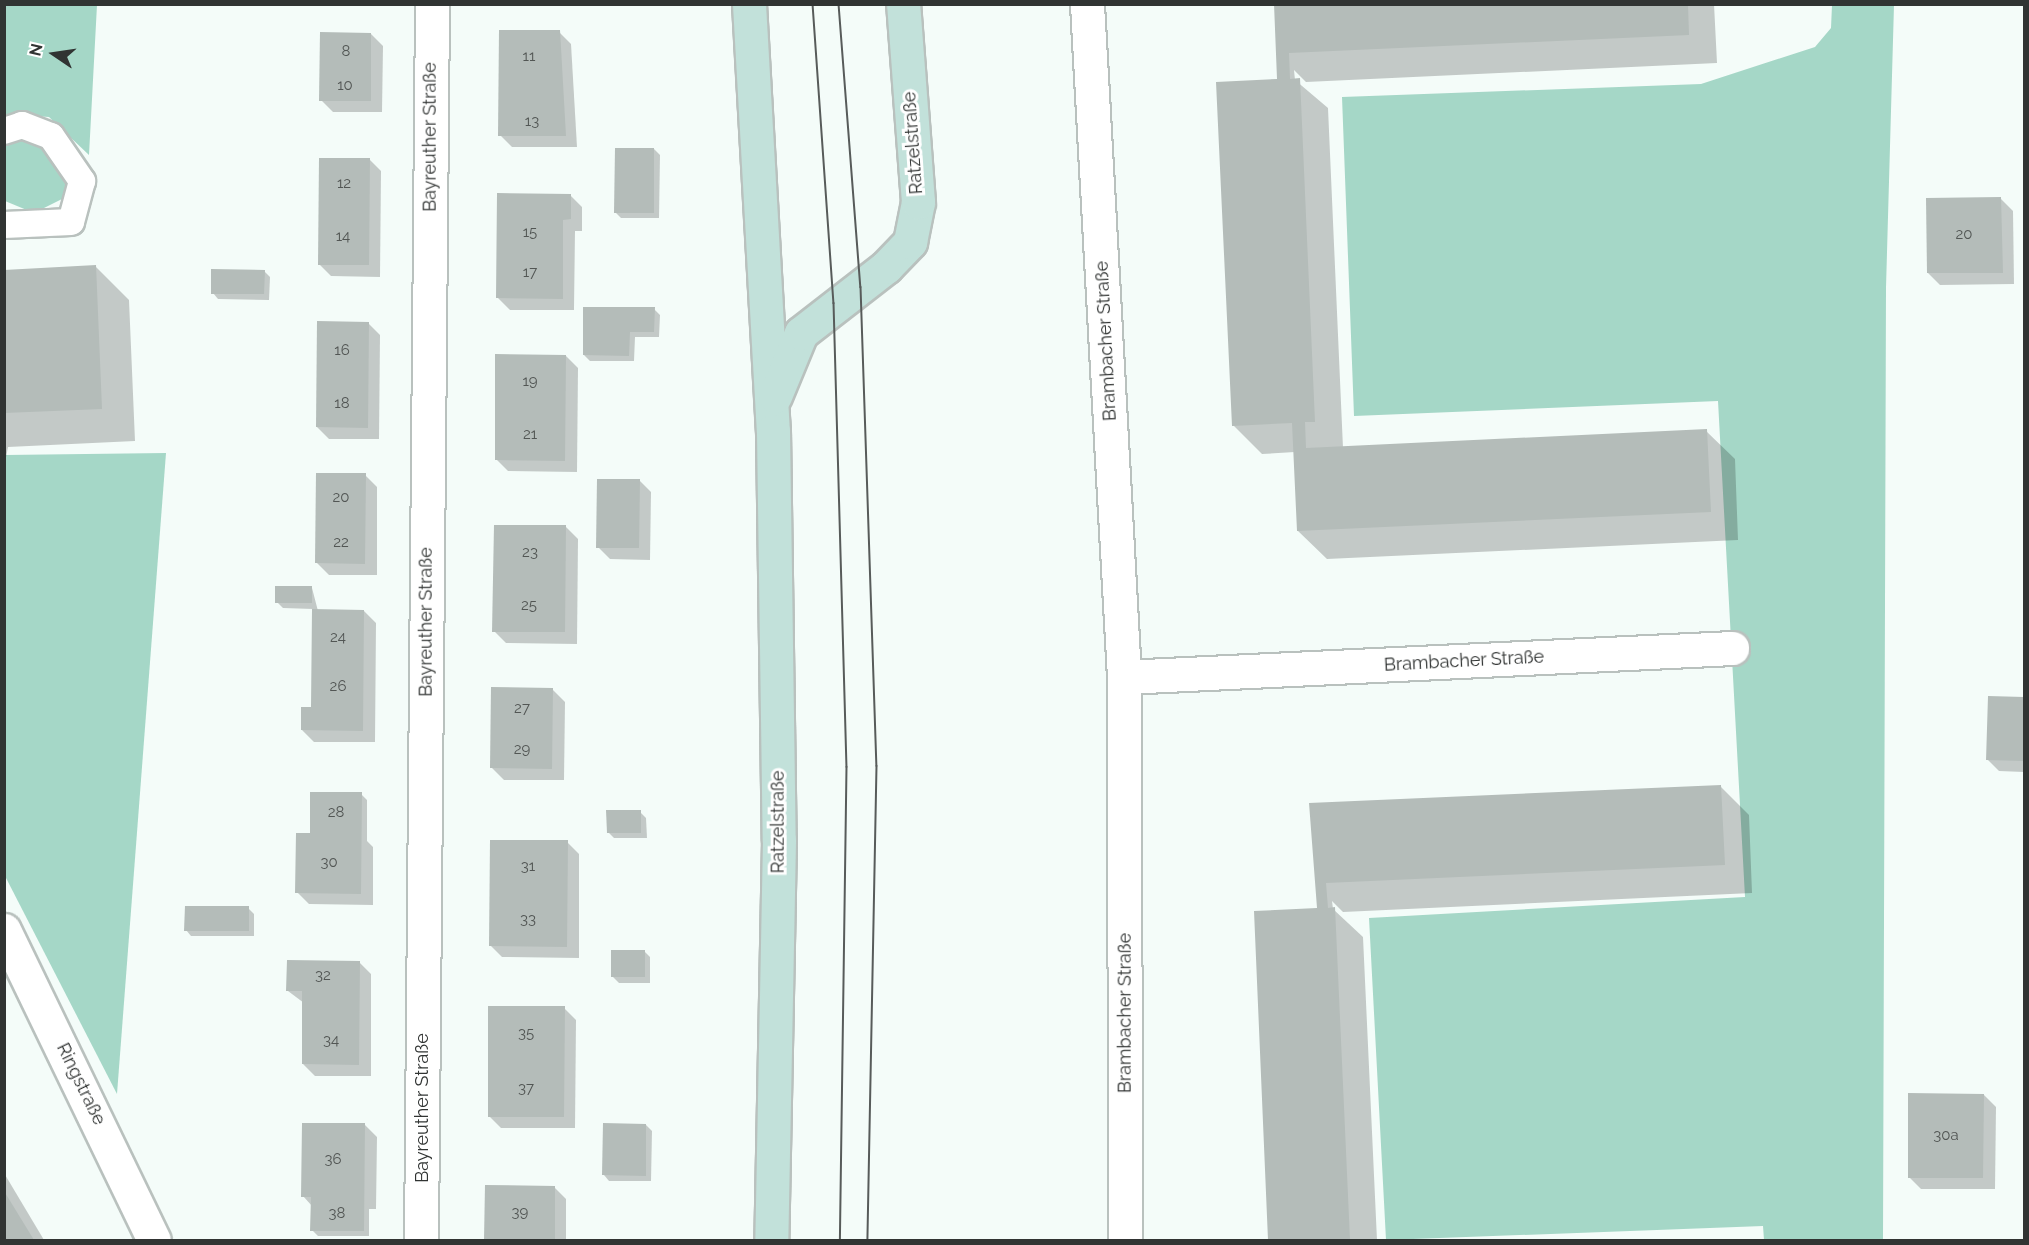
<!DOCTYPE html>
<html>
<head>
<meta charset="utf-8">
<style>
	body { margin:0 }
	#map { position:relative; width:2029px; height:1245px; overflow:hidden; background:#f4fcf9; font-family:Raleway,sans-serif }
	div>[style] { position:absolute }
	.green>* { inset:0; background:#a5d7c7 }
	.shadow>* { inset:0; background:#0003 }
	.building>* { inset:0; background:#b4bcb9 }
	.roads { filter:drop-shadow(2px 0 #b9c1be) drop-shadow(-2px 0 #b9c1be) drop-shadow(0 2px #b9c1be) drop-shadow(0 -2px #b9c1be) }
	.lane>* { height:26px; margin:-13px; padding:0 13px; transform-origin:13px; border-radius:13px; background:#fff }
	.street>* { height:33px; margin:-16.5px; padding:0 16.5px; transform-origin:16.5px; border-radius:16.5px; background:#fff }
	.secondary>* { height:33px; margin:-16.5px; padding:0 16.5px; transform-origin:16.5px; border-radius:16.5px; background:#c2e1da }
	.tram>* { height:1.5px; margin:-0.75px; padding:0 0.75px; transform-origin:0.75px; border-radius:0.75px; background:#575b5a }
	span { translate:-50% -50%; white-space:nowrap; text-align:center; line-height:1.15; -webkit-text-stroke:6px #fff; paint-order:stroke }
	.number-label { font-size:15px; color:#525654 }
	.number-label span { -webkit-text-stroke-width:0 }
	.street-label { font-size:18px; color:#313433 }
	.frame { position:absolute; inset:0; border:6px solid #313433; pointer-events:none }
	.north { position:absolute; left:24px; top:24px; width:60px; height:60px; -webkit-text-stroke:4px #fff; paint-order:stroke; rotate:283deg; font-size:16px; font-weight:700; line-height:24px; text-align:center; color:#313433 }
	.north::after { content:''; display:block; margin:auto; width:21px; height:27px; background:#313433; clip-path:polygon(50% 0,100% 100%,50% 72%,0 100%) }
</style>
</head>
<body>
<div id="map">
	<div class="green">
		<div style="clip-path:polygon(5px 5px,97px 5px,89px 155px,49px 117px,5px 114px)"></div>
		<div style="clip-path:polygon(1832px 5px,1894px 5px,1886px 288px,1883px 1240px,1764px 1240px,1763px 1226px,1386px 1240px,1369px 918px,1745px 897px,1718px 401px,1354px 416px,1342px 97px,1701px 84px,1815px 47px,1831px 28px)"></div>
		<div style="clip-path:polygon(35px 136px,65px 164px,67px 185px,62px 199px,34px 213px,5px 201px,4px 143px)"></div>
		<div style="clip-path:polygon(166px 453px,117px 1094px,5px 876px,5px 455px)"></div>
	</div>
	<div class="shadow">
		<div style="clip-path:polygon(1275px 4px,1714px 4px,1717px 63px,1306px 82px,1294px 70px,1295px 80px,1328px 108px,1343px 448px,1706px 431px,1735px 459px,1738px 540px,1327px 559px,1298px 531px,1295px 452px,1262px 454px,1233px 425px,1281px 81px)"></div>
		<div style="clip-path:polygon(559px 32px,571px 44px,577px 147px,512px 147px,500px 135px)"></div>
		<div style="clip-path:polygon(371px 34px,383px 46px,382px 112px,333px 112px,321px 100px)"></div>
		<div style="clip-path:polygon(654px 149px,660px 155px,659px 218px,621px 218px,615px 212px)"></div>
		<div style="clip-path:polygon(369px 159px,381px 171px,380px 277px,331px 276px,319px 264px)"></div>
		<div style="clip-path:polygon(570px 195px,582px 207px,582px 231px,575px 231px,574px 310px,510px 310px,498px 298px)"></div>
		<div style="clip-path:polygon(2001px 199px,2013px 211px,2014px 284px,1940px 285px,1928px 273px)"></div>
		<div style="clip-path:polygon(96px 267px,129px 300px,135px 441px,8px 447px,4px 468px,4px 272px)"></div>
		<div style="clip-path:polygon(264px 271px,270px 277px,269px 300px,218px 299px,213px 293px)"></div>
		<div style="clip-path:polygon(654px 309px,660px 315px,659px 337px,635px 337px,634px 361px,590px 361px,584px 355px)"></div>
		<div style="clip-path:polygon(368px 323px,380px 335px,379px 439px,329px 439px,317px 427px)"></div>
		<div style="clip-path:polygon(566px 356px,578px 368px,577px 472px,508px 471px,496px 459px)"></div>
		<div style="clip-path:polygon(365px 475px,377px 487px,377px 575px,329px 575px,317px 563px)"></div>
		<div style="clip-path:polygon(639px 480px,651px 492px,650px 560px,610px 559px,598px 547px)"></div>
		<div style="clip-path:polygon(566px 527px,578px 539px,577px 644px,506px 643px,494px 631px)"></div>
		<div style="clip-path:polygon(312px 588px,318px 611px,364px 611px,376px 623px,375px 742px,314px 742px,302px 730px,313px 709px,313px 609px,283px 608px,277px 602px)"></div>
		<div style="clip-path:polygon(553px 690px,565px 702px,564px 780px,504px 780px,492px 768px)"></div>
		<div style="clip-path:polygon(1989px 697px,2024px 699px,2024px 772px,1999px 771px,1987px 759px)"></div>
		<div style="clip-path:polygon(1721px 787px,1749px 815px,1752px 893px,1343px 912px,1332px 901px,1333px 909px,1363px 937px,1377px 1240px,1269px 1240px,1255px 912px,1320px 909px,1311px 805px)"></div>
		<div style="clip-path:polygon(361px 794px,367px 800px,367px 841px,373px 847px,373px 905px,309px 904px,297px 892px,311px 835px)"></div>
		<div style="clip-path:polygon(640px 812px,646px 818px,647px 838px,614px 838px,608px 832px)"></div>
		<div style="clip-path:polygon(567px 842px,579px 854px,579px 958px,502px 957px,490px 945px)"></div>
		<div style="clip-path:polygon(248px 908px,254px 914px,254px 936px,191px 936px,186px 930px)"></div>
		<div style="clip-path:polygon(645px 952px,650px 957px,650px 983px,619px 983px,613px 977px)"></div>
		<div style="clip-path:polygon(359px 962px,371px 974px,371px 1076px,315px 1076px,303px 1064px,304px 1003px,288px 991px)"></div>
		<div style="clip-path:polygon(564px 1008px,576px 1020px,575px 1128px,501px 1128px,489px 1116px)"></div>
		<div style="clip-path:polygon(1984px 1095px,1996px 1107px,1995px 1189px,1921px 1189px,1909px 1177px)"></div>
		<div style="clip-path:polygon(365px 1125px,377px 1137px,376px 1209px,369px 1209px,369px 1236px,318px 1236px,312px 1230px,312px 1206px,303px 1196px)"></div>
		<div style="clip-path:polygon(646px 1125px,652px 1131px,651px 1181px,609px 1181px,604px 1175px)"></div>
		<div style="clip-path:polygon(4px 1173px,44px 1240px,4px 1240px)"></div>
		<div style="clip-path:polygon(486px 1187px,554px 1187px,566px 1199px,566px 1240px,486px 1240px)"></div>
	</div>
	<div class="building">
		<div style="clip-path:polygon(1274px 4px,1688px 4px,1689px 35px,1289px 53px,1290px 79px,1300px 78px,1315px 422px,1305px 422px,1306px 448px,1707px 429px,1711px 512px,1297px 531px,1292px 423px,1232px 426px,1216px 82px,1277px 79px)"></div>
		<div style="clip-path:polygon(499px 30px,560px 30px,566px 136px,498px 136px)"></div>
		<div style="clip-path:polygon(320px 32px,371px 33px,371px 101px,319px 101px)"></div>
		<div style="clip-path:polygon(615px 148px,654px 148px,654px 213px,614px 213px)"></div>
		<div style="clip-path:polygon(319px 158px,370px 158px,369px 265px,318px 265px)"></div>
		<div style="clip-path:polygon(497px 193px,571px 194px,571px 219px,563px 220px,563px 299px,496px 298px)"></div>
		<div style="clip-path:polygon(2001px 197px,2003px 273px,1927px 273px,1926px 198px)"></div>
		<div style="clip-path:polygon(96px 265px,102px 409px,4px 413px,4px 270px)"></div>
		<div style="clip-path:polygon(211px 269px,265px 270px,264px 294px,211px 294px)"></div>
		<div style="clip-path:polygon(583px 307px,655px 307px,654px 332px,630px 332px,629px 356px,583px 355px)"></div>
		<div style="clip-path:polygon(317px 321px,369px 322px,368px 428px,316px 427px)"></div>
		<div style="clip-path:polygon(495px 354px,566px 355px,565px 461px,495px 460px)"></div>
		<div style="clip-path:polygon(316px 473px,366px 473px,365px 564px,315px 563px)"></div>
		<div style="clip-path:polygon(597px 479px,640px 479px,639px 548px,596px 548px)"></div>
		<div style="clip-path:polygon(494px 525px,566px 525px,565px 632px,492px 632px)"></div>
		<div style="clip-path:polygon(275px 586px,312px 586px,312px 603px,275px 603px)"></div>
		<div style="clip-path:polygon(312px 609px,364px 610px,363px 731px,301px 730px,301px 707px,311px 707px)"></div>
		<div style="clip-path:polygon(491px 687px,553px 688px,552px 769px,490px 768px)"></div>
		<div style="clip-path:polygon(1988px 696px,2024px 697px,2024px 761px,1986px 760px)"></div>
		<div style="clip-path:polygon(1721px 785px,1725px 865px,1326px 883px,1328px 908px,1335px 907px,1350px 1240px,1268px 1240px,1254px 911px,1317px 908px,1309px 803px)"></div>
		<div style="clip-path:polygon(310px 792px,362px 792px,361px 894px,295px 893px,296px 833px,310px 833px)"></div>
		<div style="clip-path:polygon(606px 810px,641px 810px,641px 833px,607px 833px)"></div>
		<div style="clip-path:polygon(490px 840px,568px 840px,567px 947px,489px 946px)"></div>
		<div style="clip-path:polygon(185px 906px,249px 906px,249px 931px,184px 931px)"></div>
		<div style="clip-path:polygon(611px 950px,645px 950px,645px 977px,611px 977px)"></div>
		<div style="clip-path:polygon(287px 960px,360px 961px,359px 1065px,302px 1064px,302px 991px,286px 991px)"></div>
		<div style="clip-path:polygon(488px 1006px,565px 1006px,564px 1117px,488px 1117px)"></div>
		<div style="clip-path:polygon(1908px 1093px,1984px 1094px,1983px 1178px,1908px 1178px)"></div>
		<div style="clip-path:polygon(302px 1123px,365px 1123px,364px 1231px,310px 1231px,311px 1197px,301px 1197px)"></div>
		<div style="clip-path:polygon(603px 1123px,646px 1124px,646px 1176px,602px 1175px)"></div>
		<div style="clip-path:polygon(485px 1185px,555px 1186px,555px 1240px,484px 1240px)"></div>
		<div style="clip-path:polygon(4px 1191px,34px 1240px,4px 1240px)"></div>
	</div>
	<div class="roads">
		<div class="lane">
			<div style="left:4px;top:131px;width:19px;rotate:-18deg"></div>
			<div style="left:22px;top:125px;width:31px;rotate:21deg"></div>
			<div style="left:51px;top:136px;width:55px;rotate:55.4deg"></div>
			<div style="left:82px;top:181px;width:42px;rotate:105deg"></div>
			<div style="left:71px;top:222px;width:67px;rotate:177.4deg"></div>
		</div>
		<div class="street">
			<div style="left:1087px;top:4px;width:674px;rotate:86.85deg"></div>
			<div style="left:1124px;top:677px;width:563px;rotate:89.9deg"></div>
			<div style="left:1124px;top:677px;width:609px;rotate:-2.73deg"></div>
			<div style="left:4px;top:930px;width:344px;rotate:64.2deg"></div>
			<div style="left:421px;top:1240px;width:1236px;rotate:-89.49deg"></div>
		</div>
		<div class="secondary">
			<div style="left:749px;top:4px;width:428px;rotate:86.8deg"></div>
			<div style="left:773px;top:431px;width:409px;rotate:89.2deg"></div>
			<div style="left:779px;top:840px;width:400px;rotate:91.1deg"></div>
			<div style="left:775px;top:396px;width:68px;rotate:-67.6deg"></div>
			<div style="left:801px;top:333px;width:108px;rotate:-37.8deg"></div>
			<div style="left:886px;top:267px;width:35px;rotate:-46deg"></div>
			<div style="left:910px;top:242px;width:41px;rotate:-78.7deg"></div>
			<div style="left:918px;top:202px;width:199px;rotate:-94.3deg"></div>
		</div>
	</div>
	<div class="tram">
		<div style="left:813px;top:4px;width:300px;rotate:86deg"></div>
		<div style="left:834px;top:303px;width:464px;rotate:88.4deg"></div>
		<div style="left:847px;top:767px;width:473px;rotate:90.8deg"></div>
		<div style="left:839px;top:4px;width:284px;rotate:85.6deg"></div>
		<div style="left:861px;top:287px;width:479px;rotate:88.1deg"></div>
		<div style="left:877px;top:766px;width:474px;rotate:91.1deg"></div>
	</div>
	<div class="number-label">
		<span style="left:346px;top:52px">8</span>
		<span style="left:529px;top:57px">11</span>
		<span style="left:345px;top:86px">10</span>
		<span style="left:532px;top:122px">13</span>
		<span style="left:344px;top:184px">12</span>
		<span style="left:530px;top:233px">15</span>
		<span style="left:1964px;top:235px">20</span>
		<span style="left:343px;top:237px">14</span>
		<span style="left:530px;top:273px">17</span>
		<span style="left:342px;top:351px">16</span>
		<span style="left:530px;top:382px">19</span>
		<span style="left:342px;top:404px">18</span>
		<span style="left:530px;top:435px">21</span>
		<span style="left:341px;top:498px">20</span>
		<span style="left:341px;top:543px">22</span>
		<span style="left:530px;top:553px">23</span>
		<span style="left:529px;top:606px">25</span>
		<span style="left:338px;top:638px">24</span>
		<span style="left:338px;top:687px">26</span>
		<span style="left:522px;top:709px">27</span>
		<span style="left:522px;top:750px">29</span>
		<span style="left:336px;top:813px">28</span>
		<span style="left:329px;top:863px">30</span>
		<span style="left:528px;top:867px">31</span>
		<span style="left:528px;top:920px">33</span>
		<span style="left:323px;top:976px">32</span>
		<span style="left:526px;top:1034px">35</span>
		<span style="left:331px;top:1041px">34</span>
		<span style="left:526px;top:1089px">37</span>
		<span style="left:1946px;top:1136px">30a</span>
		<span style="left:333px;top:1160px">36</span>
		<span style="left:520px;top:1213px">39</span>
		<span style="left:337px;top:1214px">38</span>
	</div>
	<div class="street-label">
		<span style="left:430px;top:137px;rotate:-90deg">Bayreuther Straße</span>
		<span style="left:913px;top:143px;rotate:-94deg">Ratzelstraße</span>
		<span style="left:1106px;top:341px;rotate:-93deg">Brambacher Straße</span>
		<span style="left:426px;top:622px;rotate:-90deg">Bayreuther Straße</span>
		<span style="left:1464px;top:661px;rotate:-3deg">Brambacher Straße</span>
		<span style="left:778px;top:822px;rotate:-90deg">Ratzelstraße</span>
		<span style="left:1125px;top:1013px;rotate:-90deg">Brambacher Straße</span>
		<span style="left:81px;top:1084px;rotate:64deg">Ringstraße</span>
		<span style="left:422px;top:1108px;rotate:-90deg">Bayreuther Straße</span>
	</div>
	<div class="frame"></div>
	<div class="north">N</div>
</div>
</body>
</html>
